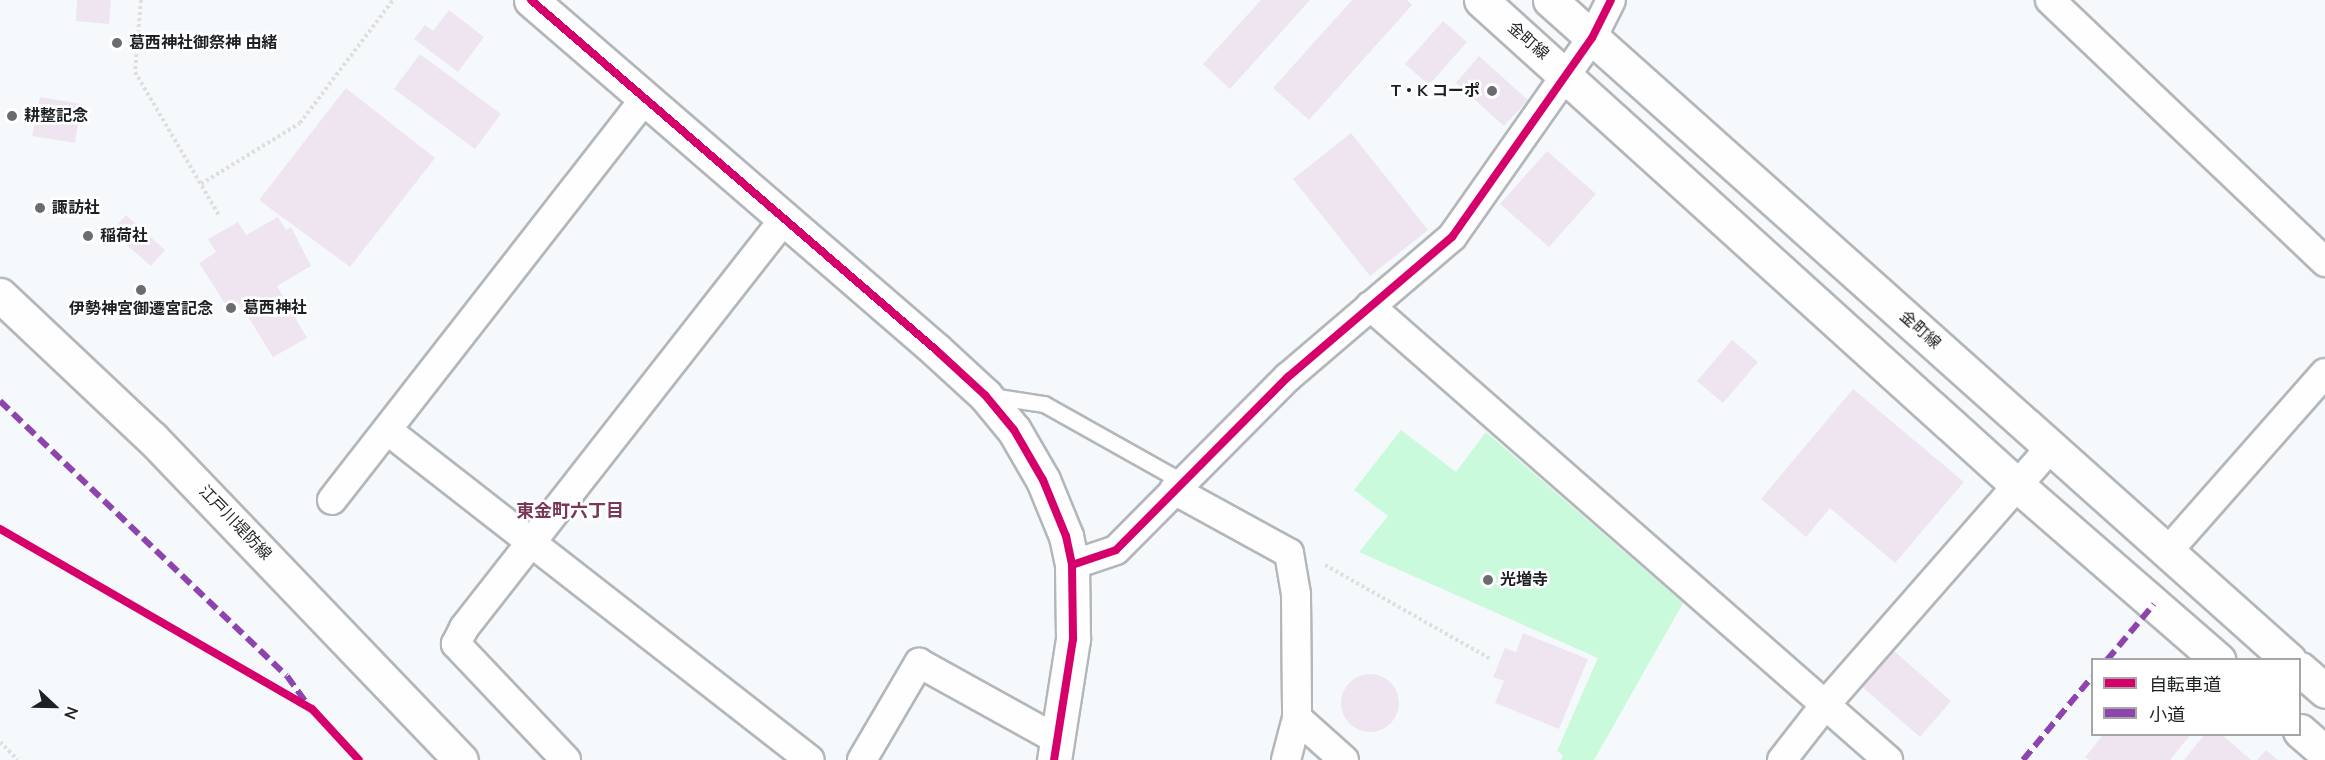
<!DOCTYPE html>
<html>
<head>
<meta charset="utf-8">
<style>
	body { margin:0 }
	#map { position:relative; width:2325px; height:760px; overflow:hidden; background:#f6f9fb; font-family:"Nunito Sans","Noto Sans JP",sans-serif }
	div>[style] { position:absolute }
	.green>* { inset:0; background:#c8fadb }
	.building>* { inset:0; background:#eee5f1 }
	.round { border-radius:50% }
	.path>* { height:4px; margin-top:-2px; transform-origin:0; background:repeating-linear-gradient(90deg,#dee0e0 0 3px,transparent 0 6px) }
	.roads { filter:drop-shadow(2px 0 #b4b7ba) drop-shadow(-2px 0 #b4b7ba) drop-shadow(0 2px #b4b7ba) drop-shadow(0 -2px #b4b7ba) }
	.lane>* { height:15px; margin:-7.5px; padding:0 7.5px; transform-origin:7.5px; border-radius:7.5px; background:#fefefe }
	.street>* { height:28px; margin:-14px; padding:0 14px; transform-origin:14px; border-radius:14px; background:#fefefe }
	.secondary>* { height:33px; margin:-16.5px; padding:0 16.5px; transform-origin:16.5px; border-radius:16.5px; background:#fefefe }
	.quiet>* { height:6px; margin-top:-3px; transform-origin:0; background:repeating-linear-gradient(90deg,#8e44ad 0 12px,transparent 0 18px) }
	.cycleway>* { height:8px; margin:-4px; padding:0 4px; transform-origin:4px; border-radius:4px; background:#d6006c }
	.dots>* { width:16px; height:16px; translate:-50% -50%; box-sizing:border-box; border:3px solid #fff; border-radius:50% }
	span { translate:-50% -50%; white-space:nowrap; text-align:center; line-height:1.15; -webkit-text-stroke:5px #fff; paint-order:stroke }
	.street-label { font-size:16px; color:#1d2123 }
	.poi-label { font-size:16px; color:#1d2123; font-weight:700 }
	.left { translate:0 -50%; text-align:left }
	.right { translate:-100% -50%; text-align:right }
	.neighbourhood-label { font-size:18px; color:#7a3757; font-weight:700 }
	.legend { position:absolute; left:2091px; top:658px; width:210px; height:78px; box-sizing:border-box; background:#fff; border:2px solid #a5a6a7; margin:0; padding:8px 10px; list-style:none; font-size:18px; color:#1d2123 }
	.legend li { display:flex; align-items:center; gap:12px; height:30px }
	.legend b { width:30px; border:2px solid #a5a6a7 }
	.north { position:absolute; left:24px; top:676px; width:60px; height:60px; -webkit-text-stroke:4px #fff; paint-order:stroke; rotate:112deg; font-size:16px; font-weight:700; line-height:24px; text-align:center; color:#1d2123 }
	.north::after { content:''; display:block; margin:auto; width:21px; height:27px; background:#1d2123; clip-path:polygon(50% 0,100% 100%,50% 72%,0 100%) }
</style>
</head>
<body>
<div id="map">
	<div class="green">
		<div style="clip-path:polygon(1401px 430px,1456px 472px,1486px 432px,1683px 603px,1594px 760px,1561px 760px,1563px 755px,1557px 751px,1598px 658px,1359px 552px,1388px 516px,1354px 490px)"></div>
	</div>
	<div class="building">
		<div style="clip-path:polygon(77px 0,111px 0,109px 24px,76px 21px)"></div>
		<div style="clip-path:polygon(1261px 0,1310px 0,1230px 89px,1203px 64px)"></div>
		<div style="clip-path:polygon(1352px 0,1407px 0,1412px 5px,1309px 120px,1273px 88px)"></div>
		<div style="clip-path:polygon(449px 10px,484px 37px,458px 72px,414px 39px,425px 25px,433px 31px)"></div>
		<div style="clip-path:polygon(1443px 21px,1467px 42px,1429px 85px,1405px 64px)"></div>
		<div style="clip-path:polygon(420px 54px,501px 114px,475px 149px,394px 89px)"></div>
		<div style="clip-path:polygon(1479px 56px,1528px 100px,1504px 126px,1456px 83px)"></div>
		<div style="clip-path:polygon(346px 88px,435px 158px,350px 267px,259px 200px)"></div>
		<div style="clip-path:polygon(40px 97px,81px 104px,75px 143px,32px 136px)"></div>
		<div style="clip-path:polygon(1351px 133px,1428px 230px,1370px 276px,1293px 179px)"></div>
		<div style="clip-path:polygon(1547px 151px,1596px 194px,1549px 247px,1500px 204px)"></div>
		<div style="clip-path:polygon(126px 215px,165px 250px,151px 266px,111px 232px)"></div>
		<div style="clip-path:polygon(278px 217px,286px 230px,291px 227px,311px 266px,277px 286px,307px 338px,273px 357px,240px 304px,229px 310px,199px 263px,216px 252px,208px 239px,238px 222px,246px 235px)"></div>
		<div style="clip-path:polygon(1732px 340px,1758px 362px,1723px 403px,1697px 381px)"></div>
		<div style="clip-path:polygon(1853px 389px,1964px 482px,1895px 563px,1830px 508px,1806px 537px,1761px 499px)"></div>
		<div style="clip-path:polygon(1523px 633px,1588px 659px,1559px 729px,1495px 703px,1504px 681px,1493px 677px,1505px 648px,1516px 652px)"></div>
		<div style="clip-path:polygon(1893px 650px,1951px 701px,1920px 737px,1862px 687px)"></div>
		<div class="round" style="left:1341px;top:674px;width:58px;height:58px"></div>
		<div style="clip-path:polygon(2104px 734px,2191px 734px,2170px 760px,2089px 760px,2085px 757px)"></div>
		<div style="clip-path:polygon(2205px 734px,2221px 734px,2251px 760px,2184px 760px)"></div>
		<div style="clip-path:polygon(2266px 750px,2278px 760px,2257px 760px)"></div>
	</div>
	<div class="path">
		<div style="left:141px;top:0;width:72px;rotate:94.8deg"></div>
		<div style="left:135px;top:72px;width:168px;rotate:59.6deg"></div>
		<div style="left:201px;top:184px;width:116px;rotate:-31.6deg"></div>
		<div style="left:300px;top:123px;width:154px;rotate:-52.9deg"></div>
		<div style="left:0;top:529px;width:360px;rotate:30deg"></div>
		<div style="left:1325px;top:565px;width:189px;rotate:29.6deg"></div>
		<div style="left:0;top:742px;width:25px;rotate:45deg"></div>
	</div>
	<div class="roads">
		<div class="lane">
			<div style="left:991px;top:396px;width:54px;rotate:8.6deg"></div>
			<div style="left:1044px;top:404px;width:159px;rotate:29.3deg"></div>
		</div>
		<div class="street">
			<div style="left:2050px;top:0;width:380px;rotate:43.6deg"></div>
			<div style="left:1370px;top:306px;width:689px;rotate:41.23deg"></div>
			<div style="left:387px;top:430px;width:536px;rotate:37.96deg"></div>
			<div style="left:1174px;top:490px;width:131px;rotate:28.7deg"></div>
			<div style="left:1289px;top:553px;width:42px;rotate:80.3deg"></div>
			<div style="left:1296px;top:594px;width:124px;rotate:89.5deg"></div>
			<div style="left:1297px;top:718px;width:43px;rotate:104.7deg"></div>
			<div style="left:332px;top:500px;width:507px;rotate:-52.05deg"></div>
			<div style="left:2168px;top:551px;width:237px;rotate:-48.6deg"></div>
			<div style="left:1072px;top:565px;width:46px;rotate:-18.8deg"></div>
			<div style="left:1116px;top:550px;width:244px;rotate:-45.2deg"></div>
			<div style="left:1288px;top:377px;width:216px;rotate:-40.5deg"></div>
			<div style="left:1452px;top:237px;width:243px;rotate:-54.9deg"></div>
			<div style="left:1592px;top:38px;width:42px;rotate:-63.4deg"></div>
			<div style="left:1297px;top:718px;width:63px;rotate:41.8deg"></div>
			<div style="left:566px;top:760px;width:160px;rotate:-133.5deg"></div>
			<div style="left:456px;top:644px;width:18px;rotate:-63deg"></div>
			<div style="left:464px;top:628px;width:521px;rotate:-51.94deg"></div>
			<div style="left:862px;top:760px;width:113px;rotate:-59.6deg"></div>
			<div style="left:919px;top:663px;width:159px;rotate:29deg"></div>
			<div style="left:1782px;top:760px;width:70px;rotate:-52deg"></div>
			<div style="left:1825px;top:705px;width:343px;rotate:-48.8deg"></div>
		</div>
		<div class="secondary">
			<div style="left:531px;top:0;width:535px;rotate:40.83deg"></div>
			<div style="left:936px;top:350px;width:67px;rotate:42.6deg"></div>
			<div style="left:985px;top:395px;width:45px;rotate:50.4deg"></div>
			<div style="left:1014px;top:430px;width:58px;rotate:59.9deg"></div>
			<div style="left:1043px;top:480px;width:61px;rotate:67.7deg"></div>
			<div style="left:1066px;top:536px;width:30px;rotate:78deg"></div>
			<div style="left:1072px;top:565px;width:74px;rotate:89.2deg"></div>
			<div style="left:1073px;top:639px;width:122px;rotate:98.9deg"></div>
			<div style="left:1481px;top:0;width:723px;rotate:42.14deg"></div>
			<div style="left:2017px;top:485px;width:267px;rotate:41deg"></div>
			<div style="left:1550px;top:0;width:991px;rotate:41.77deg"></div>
			<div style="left:0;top:295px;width:209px;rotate:43.3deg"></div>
			<div style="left:152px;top:438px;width:446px;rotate:46.2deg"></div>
			<div style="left:2300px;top:669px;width:33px;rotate:41deg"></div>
			<div style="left:2300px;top:731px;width:33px;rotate:41deg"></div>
		</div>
	</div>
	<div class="quiet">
		<div style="left:0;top:401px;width:397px;rotate:43.8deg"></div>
		<div style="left:287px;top:676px;width:32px;rotate:54deg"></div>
		<div style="left:2107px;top:660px;width:73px;rotate:-50deg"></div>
		<div style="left:2023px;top:760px;width:108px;rotate:-50.3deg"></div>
	</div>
	<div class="cycleway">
		<div style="left:531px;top:0;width:535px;rotate:40.83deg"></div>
		<div style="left:936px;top:350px;width:67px;rotate:42.6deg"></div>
		<div style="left:985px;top:395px;width:45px;rotate:50.4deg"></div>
		<div style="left:1014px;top:430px;width:58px;rotate:59.9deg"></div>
		<div style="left:1043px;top:480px;width:61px;rotate:67.7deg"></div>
		<div style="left:1066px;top:536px;width:30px;rotate:78deg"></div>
		<div style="left:1072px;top:565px;width:74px;rotate:89.2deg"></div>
		<div style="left:1073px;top:639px;width:122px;rotate:98.9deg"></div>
		<div style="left:0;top:529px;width:360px;rotate:30deg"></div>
		<div style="left:312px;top:709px;width:69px;rotate:47.3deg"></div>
		<div style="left:1072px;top:565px;width:46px;rotate:-18.8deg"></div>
		<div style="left:1116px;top:550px;width:244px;rotate:-45.2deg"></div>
		<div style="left:1288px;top:377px;width:216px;rotate:-40.5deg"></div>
		<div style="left:1452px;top:237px;width:243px;rotate:-54.9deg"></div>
		<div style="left:1592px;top:38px;width:42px;rotate:-63.4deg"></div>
	</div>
	<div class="dots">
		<div style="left:117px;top:43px;background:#696d6f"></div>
		<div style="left:1492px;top:91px;background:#696d6f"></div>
		<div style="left:12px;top:116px;background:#696d6f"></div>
		<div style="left:40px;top:208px;background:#696d6f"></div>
		<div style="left:88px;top:236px;background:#696d6f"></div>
		<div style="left:141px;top:290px;background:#696d6f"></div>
		<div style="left:231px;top:308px;background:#696d6f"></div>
		<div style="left:1488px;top:580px;background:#696d6f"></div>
	</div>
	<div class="street-label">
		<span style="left:1528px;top:41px;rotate:41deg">金町線</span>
		<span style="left:1920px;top:330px;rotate:42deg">金町線</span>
		<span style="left:235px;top:523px;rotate:46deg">江戸川堤防線</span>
	</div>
	<div class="poi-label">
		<span class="left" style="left:129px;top:43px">葛西神社御祭神 由緒</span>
		<span class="right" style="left:1480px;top:91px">T・K コーポ</span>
		<span class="left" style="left:24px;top:116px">耕整記念</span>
		<span class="left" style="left:52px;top:208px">諏訪社</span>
		<span class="left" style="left:100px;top:236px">稲荷社</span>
		<span class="left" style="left:243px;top:308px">葛西神社</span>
		<span style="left:141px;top:309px">伊勢神宮御遷宮記念</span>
		<span class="left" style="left:1500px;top:580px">光増寺</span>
	</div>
	<div class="neighbourhood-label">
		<span style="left:570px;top:511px">東金町六丁目</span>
	</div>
	<ul class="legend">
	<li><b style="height:8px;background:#d6006c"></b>自転車道</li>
	<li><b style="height:8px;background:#8e44ad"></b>小道</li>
	</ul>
	<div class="north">N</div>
</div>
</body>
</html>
